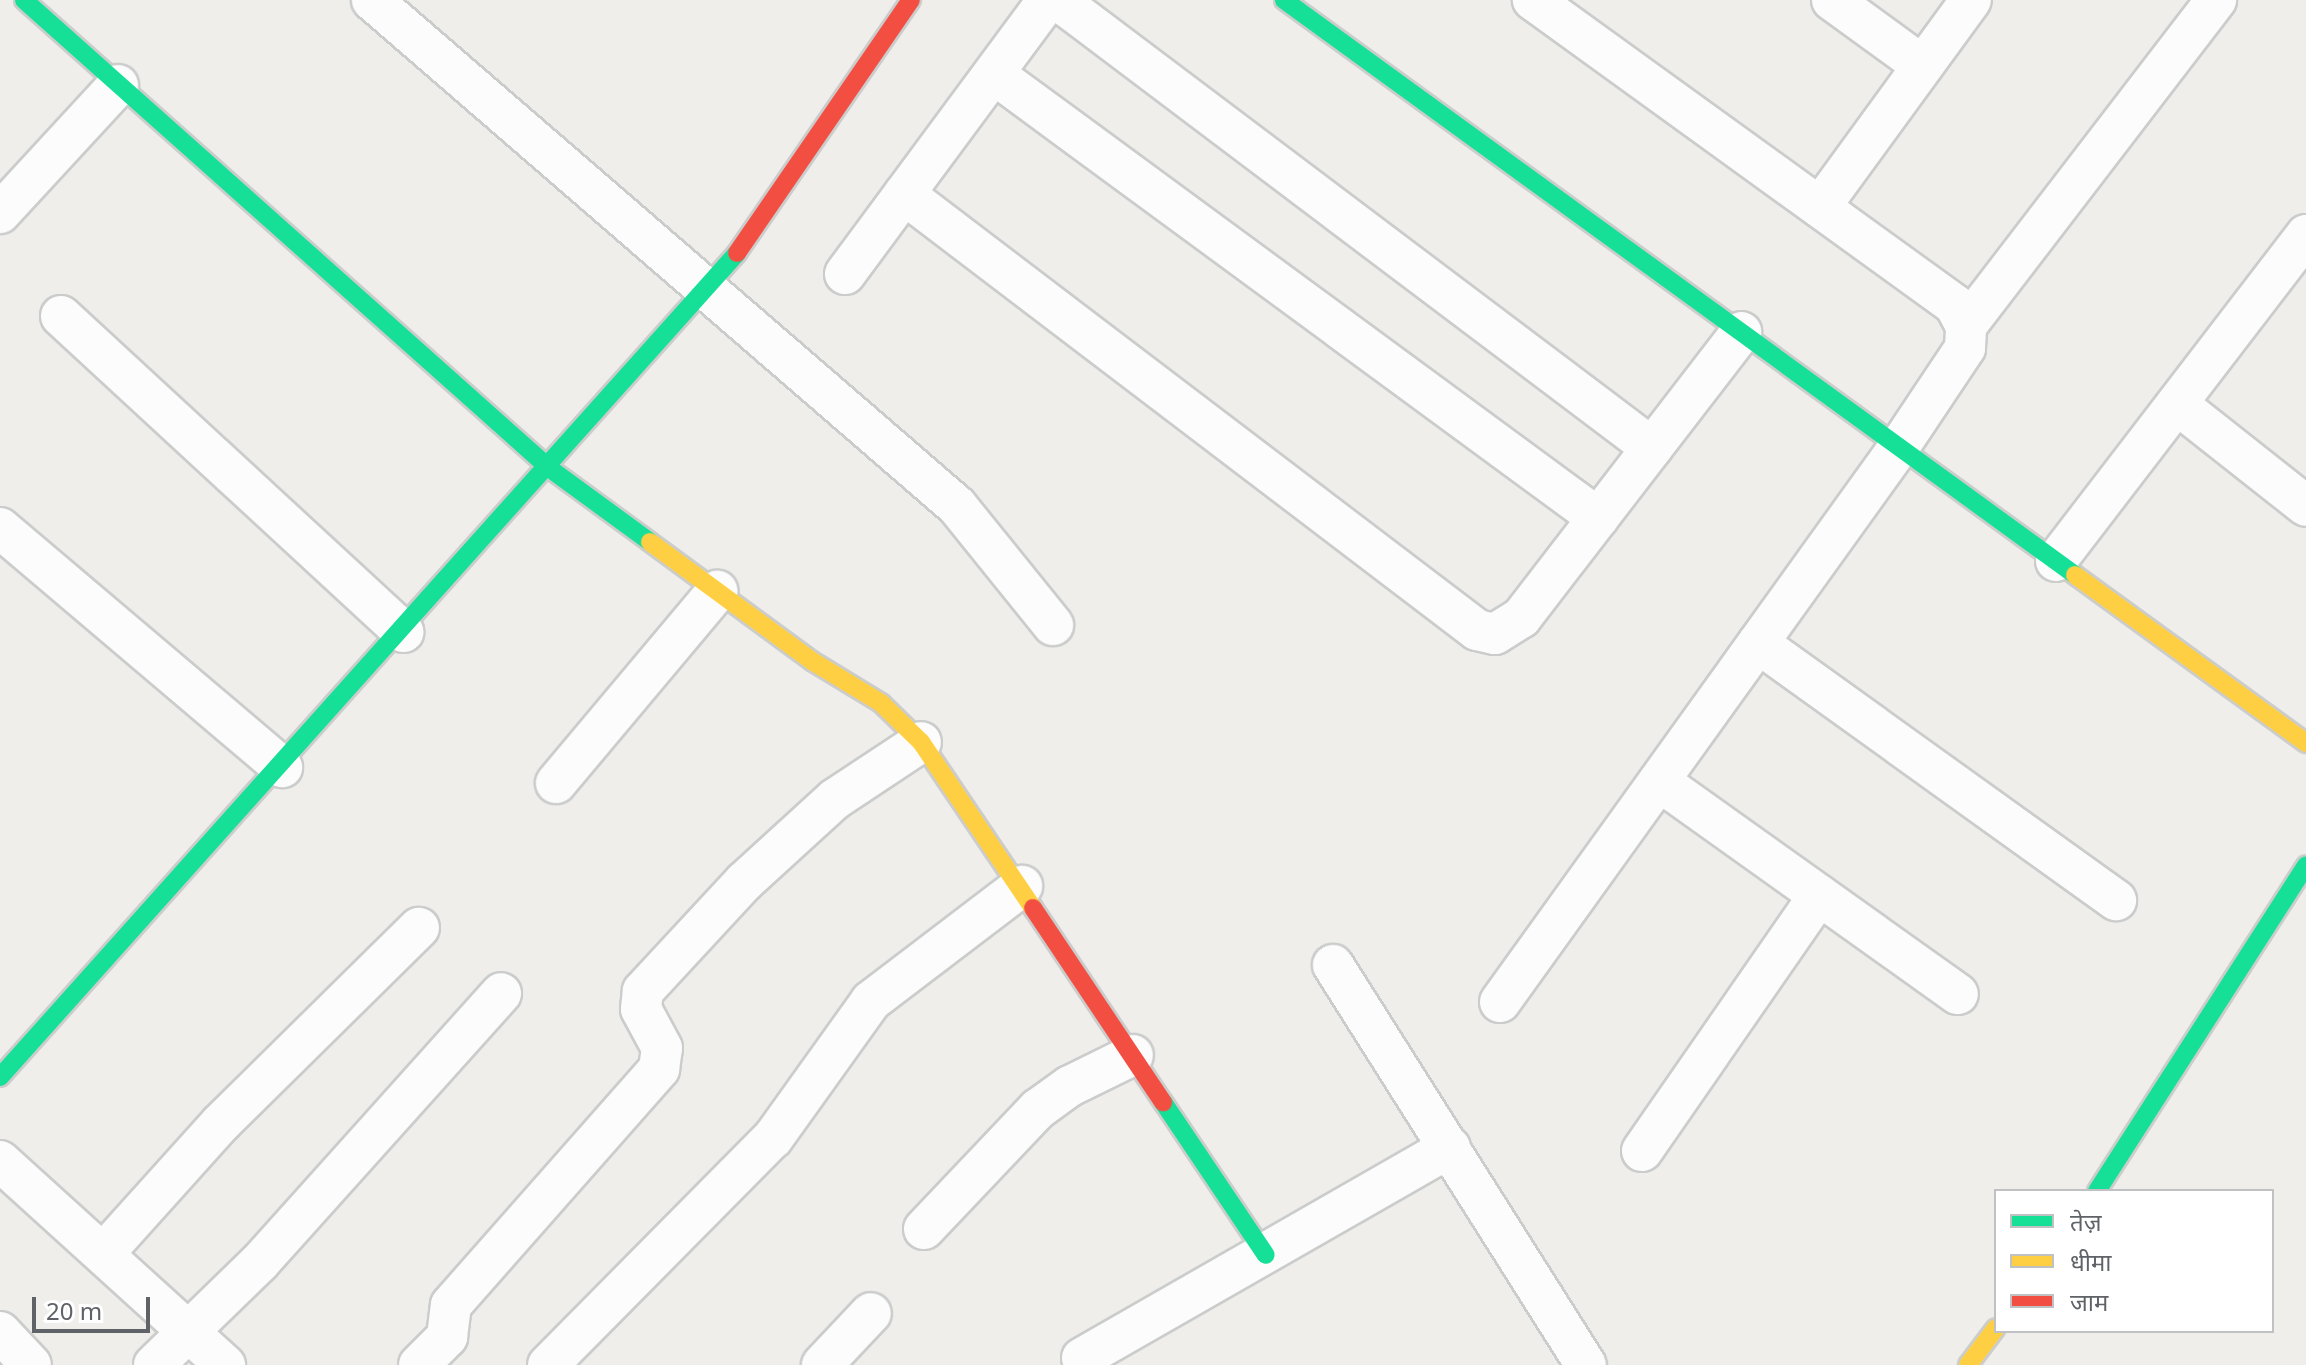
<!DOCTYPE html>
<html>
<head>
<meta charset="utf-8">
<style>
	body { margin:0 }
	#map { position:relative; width:2306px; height:1365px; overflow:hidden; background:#efeeea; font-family:"Noto Sans","Noto Sans Devanagari",sans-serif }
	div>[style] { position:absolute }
	.roads { filter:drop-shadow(2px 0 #cbcccc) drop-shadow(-2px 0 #cbcccc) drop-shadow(0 2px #cbcccc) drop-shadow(0 -2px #cbcccc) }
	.street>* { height:40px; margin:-20px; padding:0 20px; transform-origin:20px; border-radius:20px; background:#fdfcfc }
	.fast>* { height:18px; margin:-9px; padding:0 9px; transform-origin:9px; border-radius:9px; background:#16e098 }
	.slow>* { height:18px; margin:-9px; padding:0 9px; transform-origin:9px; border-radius:9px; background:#ffcf43 }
	.jam>* { height:18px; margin:-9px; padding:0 9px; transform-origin:9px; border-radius:9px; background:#f24e42 }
	span { translate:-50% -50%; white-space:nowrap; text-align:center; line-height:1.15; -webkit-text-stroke:6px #fff; paint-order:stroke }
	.legend { position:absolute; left:1994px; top:1189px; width:280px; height:144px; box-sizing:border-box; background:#fff; border:2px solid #bfc1c3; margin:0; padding:10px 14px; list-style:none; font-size:24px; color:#5f6368 }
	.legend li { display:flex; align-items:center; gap:16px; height:40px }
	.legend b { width:40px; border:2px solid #bfc1c3 }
	.scale { position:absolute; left:32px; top:1297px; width:118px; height:36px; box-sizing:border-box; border:4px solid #5f6368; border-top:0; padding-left:10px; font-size:24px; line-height:28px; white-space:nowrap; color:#5f6368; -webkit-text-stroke:6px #fff; paint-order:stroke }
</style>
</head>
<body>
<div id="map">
	<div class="roads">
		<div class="street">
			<div style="left:372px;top:0;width:773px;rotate:40.86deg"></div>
			<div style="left:957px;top:506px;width:153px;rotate:51.1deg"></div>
			<div style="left:1058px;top:0;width:744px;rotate:37.02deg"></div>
			<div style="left:1832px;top:0;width:112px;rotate:36deg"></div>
			<div style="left:994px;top:74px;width:750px;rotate:36.32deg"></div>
			<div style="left:904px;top:194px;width:720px;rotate:37.27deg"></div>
			<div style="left:1477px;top:630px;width:18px;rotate:13deg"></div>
			<div style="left:1495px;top:634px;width:31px;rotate:-32deg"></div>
			<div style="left:1521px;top:618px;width:361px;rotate:-52.4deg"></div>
			<div style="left:1820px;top:207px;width:256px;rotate:-53.9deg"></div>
			<div style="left:0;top:213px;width:174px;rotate:-47.3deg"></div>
			<div style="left:845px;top:274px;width:341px;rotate:-53.5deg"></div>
			<div style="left:61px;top:316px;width:466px;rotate:42.7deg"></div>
			<div style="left:1966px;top:326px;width:411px;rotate:-52.5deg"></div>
			<div style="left:2177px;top:404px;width:164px;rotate:38.3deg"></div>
			<div style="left:0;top:528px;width:370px;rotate:40.3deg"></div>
			<div style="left:2056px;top:561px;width:411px;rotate:-52.5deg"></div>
			<div style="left:1758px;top:643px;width:441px;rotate:35.7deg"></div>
			<div style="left:1659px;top:781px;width:367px;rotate:35.5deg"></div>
			<div style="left:556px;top:783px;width:251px;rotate:-50deg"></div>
			<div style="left:1333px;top:965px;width:473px;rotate:57.7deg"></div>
			<div style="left:1500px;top:1002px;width:684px;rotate:-54.29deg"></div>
			<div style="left:1899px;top:447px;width:119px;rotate:-56.3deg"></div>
			<div style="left:1965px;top:348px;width:22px;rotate:-87deg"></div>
			<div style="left:1966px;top:326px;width:24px;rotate:-118deg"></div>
			<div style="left:1955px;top:305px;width:521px;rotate:-144.14deg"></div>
			<div style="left:1642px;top:1151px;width:311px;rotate:-55.3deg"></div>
			<div style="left:0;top:1161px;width:304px;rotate:42.2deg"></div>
			<div style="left:924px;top:1229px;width:166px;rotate:-46.5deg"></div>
			<div style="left:1038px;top:1109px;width:39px;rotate:-36deg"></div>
			<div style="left:1070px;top:1086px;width:70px;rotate:-26.2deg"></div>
			<div style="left:103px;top:1254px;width:176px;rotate:-48deg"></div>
			<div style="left:221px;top:1123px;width:278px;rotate:-44.6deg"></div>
			<div style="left:0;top:1332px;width:45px;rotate:46.8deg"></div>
			<div style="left:1082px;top:1358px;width:424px;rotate:-29.8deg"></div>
			<div style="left:154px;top:1365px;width:148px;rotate:-44.2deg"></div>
			<div style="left:260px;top:1262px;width:361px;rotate:-48.1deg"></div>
			<div style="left:419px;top:1365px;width:40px;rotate:-45deg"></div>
			<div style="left:447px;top:1337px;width:32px;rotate:-83deg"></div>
			<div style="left:451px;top:1305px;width:315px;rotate:-48.6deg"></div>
			<div style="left:659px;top:1069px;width:21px;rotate:-82deg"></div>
			<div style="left:662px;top:1048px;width:44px;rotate:-118.3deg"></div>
			<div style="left:641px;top:1009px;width:18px;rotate:-84deg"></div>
			<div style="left:643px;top:991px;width:149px;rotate:-47.2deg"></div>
			<div style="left:744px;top:882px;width:123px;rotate:-42.4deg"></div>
			<div style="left:835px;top:799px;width:103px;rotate:-33.5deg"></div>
			<div style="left:548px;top:1365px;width:320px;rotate:-45.3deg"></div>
			<div style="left:773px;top:1138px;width:168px;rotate:-54.4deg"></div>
			<div style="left:871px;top:1001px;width:190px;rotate:-37.3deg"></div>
			<div style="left:822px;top:1365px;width:71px;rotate:-46.7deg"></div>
		</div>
		<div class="fast">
			<div style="left:24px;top:0;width:703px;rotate:41.71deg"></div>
			<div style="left:549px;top:468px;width:125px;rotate:36.2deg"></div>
			<div style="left:1284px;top:0;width:978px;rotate:36.01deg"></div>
			<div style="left:0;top:1077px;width:1106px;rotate:-48.19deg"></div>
			<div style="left:1163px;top:1102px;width:184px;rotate:56.1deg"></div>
			<div style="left:2097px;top:1191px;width:387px;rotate:-57.3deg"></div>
		</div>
		<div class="slow">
			<div style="left:650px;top:542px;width:201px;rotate:36.3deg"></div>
			<div style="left:812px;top:661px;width:81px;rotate:31.3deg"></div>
			<div style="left:881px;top:703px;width:56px;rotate:44.3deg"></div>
			<div style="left:921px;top:742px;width:200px;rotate:56deg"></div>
			<div style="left:2075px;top:575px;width:286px;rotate:36deg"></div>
			<div style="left:1968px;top:1365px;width:46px;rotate:-52.9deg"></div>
		</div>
		<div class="jam">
			<div style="left:737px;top:253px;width:307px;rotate:-55.5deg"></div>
			<div style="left:1033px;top:908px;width:234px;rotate:56.2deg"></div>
		</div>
	</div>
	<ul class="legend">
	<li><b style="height:10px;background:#16e098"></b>तेज़</li>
	<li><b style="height:10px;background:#ffcf43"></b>धीमा</li>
	<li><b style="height:10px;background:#f24e42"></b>जाम</li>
	</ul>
	<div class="scale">20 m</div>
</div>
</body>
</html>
